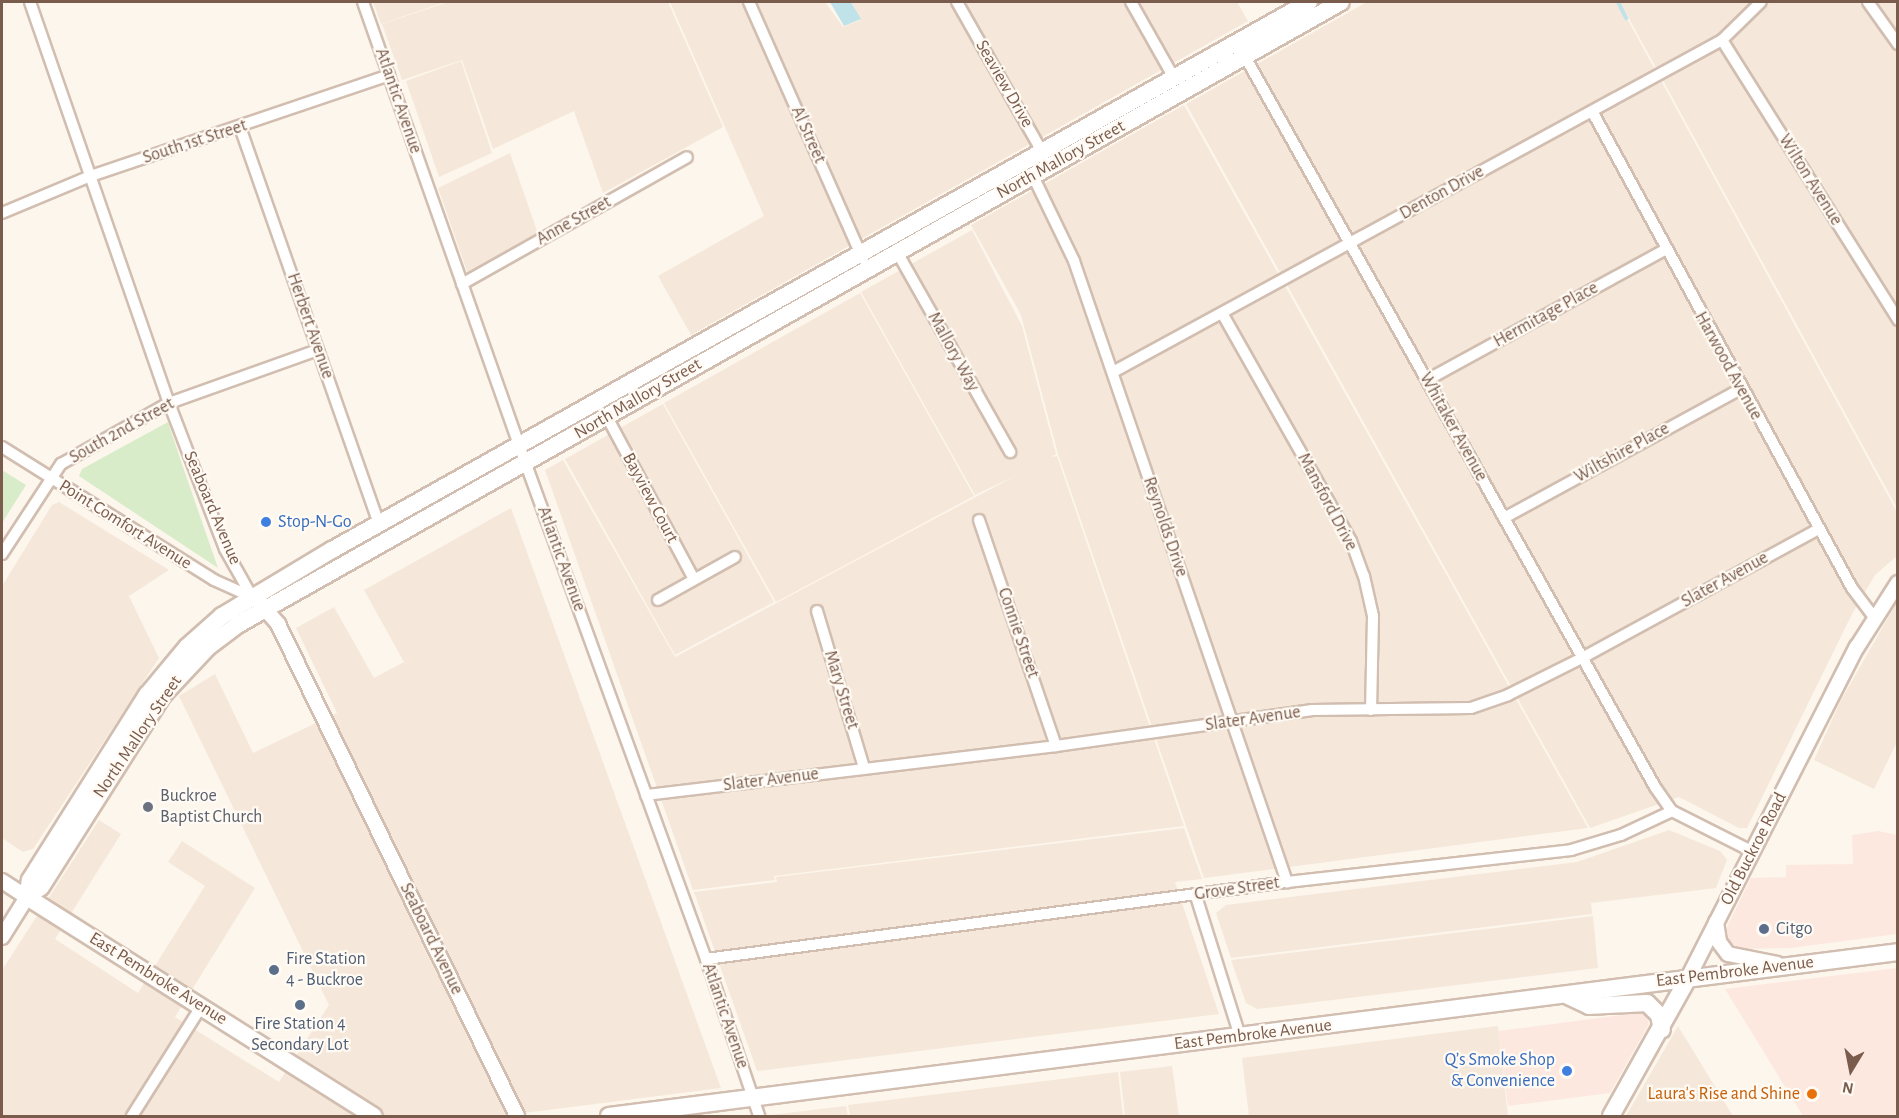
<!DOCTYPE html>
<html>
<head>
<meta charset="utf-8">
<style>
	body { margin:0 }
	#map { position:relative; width:1899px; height:1118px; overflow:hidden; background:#fdf6ec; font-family:"Alegreya Sans",sans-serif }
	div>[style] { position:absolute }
	.residential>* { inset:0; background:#f5e8da }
	.commercial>* { inset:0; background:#fde8e0 }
	.green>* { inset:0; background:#d8ecc9 }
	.water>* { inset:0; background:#bfe3e8 }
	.stream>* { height:4px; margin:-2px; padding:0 2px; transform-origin:2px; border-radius:2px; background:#bfe3e8 }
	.roads { filter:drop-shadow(2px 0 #d1beb0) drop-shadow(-2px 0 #d1beb0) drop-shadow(0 2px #d1beb0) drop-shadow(0 -2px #d1beb0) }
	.minor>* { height:10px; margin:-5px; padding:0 5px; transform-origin:5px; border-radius:5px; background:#fff }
	.tertiary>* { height:14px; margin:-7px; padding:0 7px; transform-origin:7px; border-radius:7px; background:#fff }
	.secondary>* { height:16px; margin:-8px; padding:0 8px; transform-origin:8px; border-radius:8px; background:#fff }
	.dots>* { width:16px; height:16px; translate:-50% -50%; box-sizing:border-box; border:3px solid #fffaf3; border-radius:50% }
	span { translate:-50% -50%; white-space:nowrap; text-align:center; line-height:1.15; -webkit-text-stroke:4.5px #fffaf3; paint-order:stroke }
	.street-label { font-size:18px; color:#7a5c4d }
	.shop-label { font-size:18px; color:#366cbe }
	.left { translate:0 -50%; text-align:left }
	.right { translate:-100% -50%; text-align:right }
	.worship-label { font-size:18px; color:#5b616d }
	.service-label { font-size:18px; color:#4e5e75 }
	.food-label { font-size:18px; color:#c56008 }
	.frame { position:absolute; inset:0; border:3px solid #7a5c4d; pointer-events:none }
	.north { position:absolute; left:1821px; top:1040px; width:60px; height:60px; -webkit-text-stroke:4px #fffaf3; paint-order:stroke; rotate:190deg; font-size:16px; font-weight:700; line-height:24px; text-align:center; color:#7a5c4d }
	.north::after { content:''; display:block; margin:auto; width:21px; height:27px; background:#7a5c4d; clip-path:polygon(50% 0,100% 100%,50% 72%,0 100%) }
</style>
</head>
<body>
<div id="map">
	<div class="residential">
		<div style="clip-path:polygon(373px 2px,445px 2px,381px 24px)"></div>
		<div style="clip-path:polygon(448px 2px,668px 2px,723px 127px,603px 193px,574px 111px,493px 149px,462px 60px,402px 80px,382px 24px)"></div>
		<div style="clip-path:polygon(670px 2px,825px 2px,843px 27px,860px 20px,852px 2px,1237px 2px,1248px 21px,691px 335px,658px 276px,764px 216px)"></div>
		<div style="clip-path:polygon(1367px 2px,1618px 2px,1897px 512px,1897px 556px,1875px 575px,1852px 614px,1747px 828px,1739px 828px,1679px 797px,1590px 828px,1186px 104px)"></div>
		<div style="clip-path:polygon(1620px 2px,1897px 2px,1897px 508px)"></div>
		<div style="clip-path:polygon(461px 61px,492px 153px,439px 177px,406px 81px)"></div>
		<div style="clip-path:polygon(1184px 105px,1588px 828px,1204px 878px,1058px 454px,1021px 315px,971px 225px)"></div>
		<div style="clip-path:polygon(510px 153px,538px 234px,468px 274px,438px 188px)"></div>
		<div style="clip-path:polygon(972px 230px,1022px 326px,1056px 454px,1051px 457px,1057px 456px,1184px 826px,774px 876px,775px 880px,693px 890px,545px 470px,563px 460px,675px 657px,1017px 475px,975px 495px,861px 292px)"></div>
		<div style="clip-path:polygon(860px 293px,974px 496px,776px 602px,664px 403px)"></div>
		<div style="clip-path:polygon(663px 404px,774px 602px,675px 655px,565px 459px)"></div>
		<div style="clip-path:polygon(59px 502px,169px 570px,129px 596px,159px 658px,33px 849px,23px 852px,2px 838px,2px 586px,52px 505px)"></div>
		<div style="clip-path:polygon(511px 508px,721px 1088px,500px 1116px,2px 1116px,2px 970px,99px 820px,121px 834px,55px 939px,138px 993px,205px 886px,168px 862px,182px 841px,255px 888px,175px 1017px,279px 1082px,329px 1005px,179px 696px,215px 674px,253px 753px,337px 713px,296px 628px,334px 607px,374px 678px,404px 662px,364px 590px)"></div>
		<div style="clip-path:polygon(1897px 602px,1897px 742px,1874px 789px,1814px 760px,1840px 702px)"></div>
		<div style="clip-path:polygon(1184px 828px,1202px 879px,1175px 882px,1219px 1014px,757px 1071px,694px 892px,777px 882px,776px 877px)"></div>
		<div style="clip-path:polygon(1669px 830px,1720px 851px,1727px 860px,1716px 888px,1591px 903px,1592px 914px,1231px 958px,1216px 913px,1226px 905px,1577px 862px)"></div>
		<div style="clip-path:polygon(1593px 916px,1598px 968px,1257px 1009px,1246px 1003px,1231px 960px)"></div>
		<div style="clip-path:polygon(1498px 1026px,1508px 1116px,1249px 1116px,1242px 1058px)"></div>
		<div style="clip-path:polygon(1678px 1026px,1733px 1116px,1626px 1116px)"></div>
		<div style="clip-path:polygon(1172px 1066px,1179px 1116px,1125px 1116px,1120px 1072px)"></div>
		<div style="clip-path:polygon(1118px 1072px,1123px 1116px,850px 1116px,848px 1105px)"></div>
		<div style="clip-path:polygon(846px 1106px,848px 1116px,770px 1115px)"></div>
	</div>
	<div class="commercial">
		<div style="clip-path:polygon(1878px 831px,1897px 835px,1897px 934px,1791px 948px,1741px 949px,1727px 940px,1727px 927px,1751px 878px,1786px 877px,1786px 865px,1853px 864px,1852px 835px)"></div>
		<div style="clip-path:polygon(1897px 968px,1897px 1116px,1803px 1116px,1725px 989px)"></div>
		<div style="clip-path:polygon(1645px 1012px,1649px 1024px,1610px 1093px,1508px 1106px,1498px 1031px)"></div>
	</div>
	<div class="green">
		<div style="clip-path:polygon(168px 422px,183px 467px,218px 568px,79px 476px,82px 469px)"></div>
		<div style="clip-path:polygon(2px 470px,26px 485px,2px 523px)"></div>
	</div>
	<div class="water">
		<div style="clip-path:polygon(830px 2px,851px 2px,861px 19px,844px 26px)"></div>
	</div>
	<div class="stream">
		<div style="left:1618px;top:2px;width:18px;rotate:63deg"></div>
	</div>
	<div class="roads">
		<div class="minor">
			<div style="left:30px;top:2px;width:424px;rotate:70.9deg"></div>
			<div style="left:169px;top:403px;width:156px;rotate:69deg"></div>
			<div style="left:225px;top:549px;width:55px;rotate:60.6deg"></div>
			<div style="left:363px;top:2px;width:470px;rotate:70.6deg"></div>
			<div style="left:519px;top:445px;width:547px;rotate:70.01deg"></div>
			<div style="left:706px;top:959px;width:166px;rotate:71.3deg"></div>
			<div style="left:749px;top:2px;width:281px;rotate:66.1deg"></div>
			<div style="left:957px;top:2px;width:176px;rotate:60.4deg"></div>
			<div style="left:1131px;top:2px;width:87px;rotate:60.5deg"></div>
			<div style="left:1868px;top:2px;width:52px;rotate:54.5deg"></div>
			<div style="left:1722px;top:40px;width:331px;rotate:57.8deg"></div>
			<div style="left:1243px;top:53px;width:842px;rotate:60.69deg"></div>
			<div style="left:1655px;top:787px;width:29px;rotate:55deg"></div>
			<div style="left:1592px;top:111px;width:543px;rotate:61.41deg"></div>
			<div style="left:1852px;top:588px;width:35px;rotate:53deg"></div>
			<div style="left:240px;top:127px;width:421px;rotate:70.7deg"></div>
			<div style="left:1033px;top:176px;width:94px;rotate:64.2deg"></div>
			<div style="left:1074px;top:261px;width:657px;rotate:71.07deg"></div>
			<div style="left:2px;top:213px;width:93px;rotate:-22.7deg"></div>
			<div style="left:88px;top:177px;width:318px;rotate:-18.7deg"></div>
			<div style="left:897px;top:252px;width:230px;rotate:60.5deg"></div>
			<div style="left:462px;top:284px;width:258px;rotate:-29.4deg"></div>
			<div style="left:1222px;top:313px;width:262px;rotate:60.5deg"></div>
			<div style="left:1351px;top:541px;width:37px;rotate:70deg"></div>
			<div style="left:1364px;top:576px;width:41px;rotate:77.3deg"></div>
			<div style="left:1373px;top:616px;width:94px;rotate:91.2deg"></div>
			<div style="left:1113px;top:372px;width:694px;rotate:-28.6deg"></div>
			<div style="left:1722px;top:40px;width:54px;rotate:-44.3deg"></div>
			<div style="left:1427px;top:380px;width:270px;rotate:-28.7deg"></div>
			<div style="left:607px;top:417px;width:184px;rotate:61.8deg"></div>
			<div style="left:2px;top:447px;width:250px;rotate:32.1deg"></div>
			<div style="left:214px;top:580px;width:42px;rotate:24.1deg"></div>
			<div style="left:1504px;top:518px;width:270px;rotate:-28.6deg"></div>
			<div style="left:979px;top:520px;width:239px;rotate:71.2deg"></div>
			<div style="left:2px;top:554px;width:108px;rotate:-56.8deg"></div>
			<div style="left:61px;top:464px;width:124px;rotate:-29.5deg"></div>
			<div style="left:169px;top:403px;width:158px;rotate:-19.6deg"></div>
			<div style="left:658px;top:600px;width:88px;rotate:-29.2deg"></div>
			<div style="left:817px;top:611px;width:164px;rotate:73.3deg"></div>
			<div style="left:646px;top:795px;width:413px;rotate:-6.8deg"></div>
			<div style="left:1056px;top:746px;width:259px;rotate:-8deg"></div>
			<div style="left:1312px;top:710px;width:159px;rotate:-0.7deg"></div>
			<div style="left:1471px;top:708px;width:39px;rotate:-19deg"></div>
			<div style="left:1508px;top:695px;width:83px;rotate:-26.6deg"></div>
			<div style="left:1582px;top:658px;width:270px;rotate:-28.6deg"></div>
			<div style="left:1196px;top:896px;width:147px;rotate:72.6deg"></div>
			<div style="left:706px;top:959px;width:586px;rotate:-7.55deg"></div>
			<div style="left:1287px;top:882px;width:286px;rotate:-6.4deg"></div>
			<div style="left:1571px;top:850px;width:52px;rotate:-16.7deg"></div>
			<div style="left:1621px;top:835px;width:56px;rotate:-25.2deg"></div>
			<div style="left:1672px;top:811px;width:91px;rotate:26.8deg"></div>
			<div style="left:132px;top:1116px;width:129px;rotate:-57.7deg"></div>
		</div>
		<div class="tertiary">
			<div style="left:259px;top:602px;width:29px;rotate:49deg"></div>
			<div style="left:278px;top:624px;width:547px;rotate:64.09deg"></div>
			<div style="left:2px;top:881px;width:30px;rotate:33deg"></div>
			<div style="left:27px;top:897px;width:47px;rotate:122deg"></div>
			<div style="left:1716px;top:922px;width:20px;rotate:81deg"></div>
			<div style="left:1719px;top:942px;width:15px;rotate:53deg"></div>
			<div style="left:1728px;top:954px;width:50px;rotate:11.5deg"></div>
			<div style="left:1688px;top:978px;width:372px;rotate:-63deg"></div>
			<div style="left:1857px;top:647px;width:76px;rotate:-57.4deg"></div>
		</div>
		<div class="secondary">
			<div style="left:27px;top:897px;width:17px;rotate:-36deg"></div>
			<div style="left:41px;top:887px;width:226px;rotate:-57.6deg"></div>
			<div style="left:162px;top:696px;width:67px;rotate:-46.8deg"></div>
			<div style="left:208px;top:647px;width:39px;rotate:-37deg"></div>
			<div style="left:239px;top:624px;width:1265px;rotate:-29.44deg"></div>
			<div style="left:27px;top:897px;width:17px;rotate:-80deg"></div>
			<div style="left:30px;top:880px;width:219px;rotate:-57.7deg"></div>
			<div style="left:147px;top:695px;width:62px;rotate:-50.2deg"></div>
			<div style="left:187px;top:647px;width:47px;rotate:-41.5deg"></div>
			<div style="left:222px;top:616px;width:128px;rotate:-31deg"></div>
			<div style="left:332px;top:550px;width:1120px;rotate:-29.29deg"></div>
			<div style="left:27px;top:897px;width:410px;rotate:32.3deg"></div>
			<div style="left:1568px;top:996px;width:23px;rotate:25deg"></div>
			<div style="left:1589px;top:1006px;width:58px;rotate:-3deg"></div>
			<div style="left:1647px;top:1003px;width:17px;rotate:45deg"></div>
			<div style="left:1659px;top:1015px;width:15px;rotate:79deg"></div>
			<div style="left:609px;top:1116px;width:1299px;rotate:-7.25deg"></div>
			<div style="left:1611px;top:1116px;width:158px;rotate:-60.8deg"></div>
		</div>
	</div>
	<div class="dots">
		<div style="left:266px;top:522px;background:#3f7fe0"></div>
		<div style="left:148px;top:807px;background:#6b7280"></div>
		<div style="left:1764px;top:929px;background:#5c6f8a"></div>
		<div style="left:274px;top:970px;background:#5c6f8a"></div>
		<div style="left:300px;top:1005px;background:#5c6f8a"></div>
		<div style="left:1567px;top:1071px;background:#3f7fe0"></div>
		<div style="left:1812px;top:1094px;background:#e8710a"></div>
	</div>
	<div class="street-label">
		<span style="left:1004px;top:84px;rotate:60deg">Seaview Drive</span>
		<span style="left:398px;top:101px;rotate:71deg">Atlantic Avenue</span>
		<span style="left:808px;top:135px;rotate:66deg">Al Street</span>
		<span style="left:195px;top:142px;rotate:-18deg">South 1st Street</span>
		<span style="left:1061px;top:160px;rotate:-29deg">North Mallory Street</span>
		<span style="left:1810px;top:180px;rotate:58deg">Wilton Avenue</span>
		<span style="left:1442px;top:193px;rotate:-29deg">Denton Drive</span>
		<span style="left:574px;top:221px;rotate:-29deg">Anne Street</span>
		<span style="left:1546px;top:315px;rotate:-29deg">Hermitage Place</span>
		<span style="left:310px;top:326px;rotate:71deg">Herbert Avenue</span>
		<span style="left:953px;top:352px;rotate:61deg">Mallory Way</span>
		<span style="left:1728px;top:366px;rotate:61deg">Harwood Avenue</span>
		<span style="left:638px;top:399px;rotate:-30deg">North Mallory Street</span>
		<span style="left:1453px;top:427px;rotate:61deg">Whitaker Avenue</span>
		<span style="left:122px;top:431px;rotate:-29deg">South 2nd Street</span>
		<span style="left:1622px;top:453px;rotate:-29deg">Wiltshire Place</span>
		<span style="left:650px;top:498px;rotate:62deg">Bayview Court</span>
		<span style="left:1327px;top:502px;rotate:62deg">Mansford Drive</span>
		<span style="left:212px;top:508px;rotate:67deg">Seaboard Avenue</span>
		<span style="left:125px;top:525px;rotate:32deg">Point Comfort Avenue</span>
		<span style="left:1165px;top:527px;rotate:71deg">Reynolds Drive</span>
		<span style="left:561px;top:559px;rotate:70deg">Atlantic Avenue</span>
		<span style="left:1725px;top:580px;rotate:-29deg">Slater Avenue</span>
		<span style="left:1018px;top:633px;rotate:71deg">Connie Street</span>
		<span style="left:841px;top:690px;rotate:73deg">Mary Street</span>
		<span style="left:1253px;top:719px;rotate:-8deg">Slater Avenue</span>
		<span style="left:138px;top:737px;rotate:-56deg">North Mallory Street</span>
		<span style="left:771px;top:780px;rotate:-7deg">Slater Avenue</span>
		<span style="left:1754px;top:849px;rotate:-63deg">Old Buckroe Road</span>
		<span style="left:1237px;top:889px;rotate:-8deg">Grove Street</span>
		<span style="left:431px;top:939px;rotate:64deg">Seaboard Avenue</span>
		<span style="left:1735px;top:972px;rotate:-7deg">East Pembroke Avenue</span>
		<span style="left:158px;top:979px;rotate:32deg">East Pembroke Avenue</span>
		<span style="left:725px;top:1016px;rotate:71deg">Atlantic Avenue</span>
		<span style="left:1253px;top:1035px;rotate:-7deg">East Pembroke Avenue</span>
	</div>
	<div class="shop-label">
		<span class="left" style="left:278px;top:522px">Stop-N-Go</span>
		<span class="right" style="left:1555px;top:1071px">Q’s Smoke Shop<br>&amp; Convenience</span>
	</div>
	<div class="worship-label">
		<span class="left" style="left:160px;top:807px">Buckroe<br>Baptist Church</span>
	</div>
	<div class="service-label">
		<span class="left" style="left:1776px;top:929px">Citgo</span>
		<span class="left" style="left:286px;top:970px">Fire Station<br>4 - Buckroe</span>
		<span style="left:300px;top:1035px">Fire Station 4<br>Secondary Lot</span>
	</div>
	<div class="food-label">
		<span class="right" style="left:1800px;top:1094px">Laura's Rise and Shine</span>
	</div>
	<div class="frame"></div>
	<div class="north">N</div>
</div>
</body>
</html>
